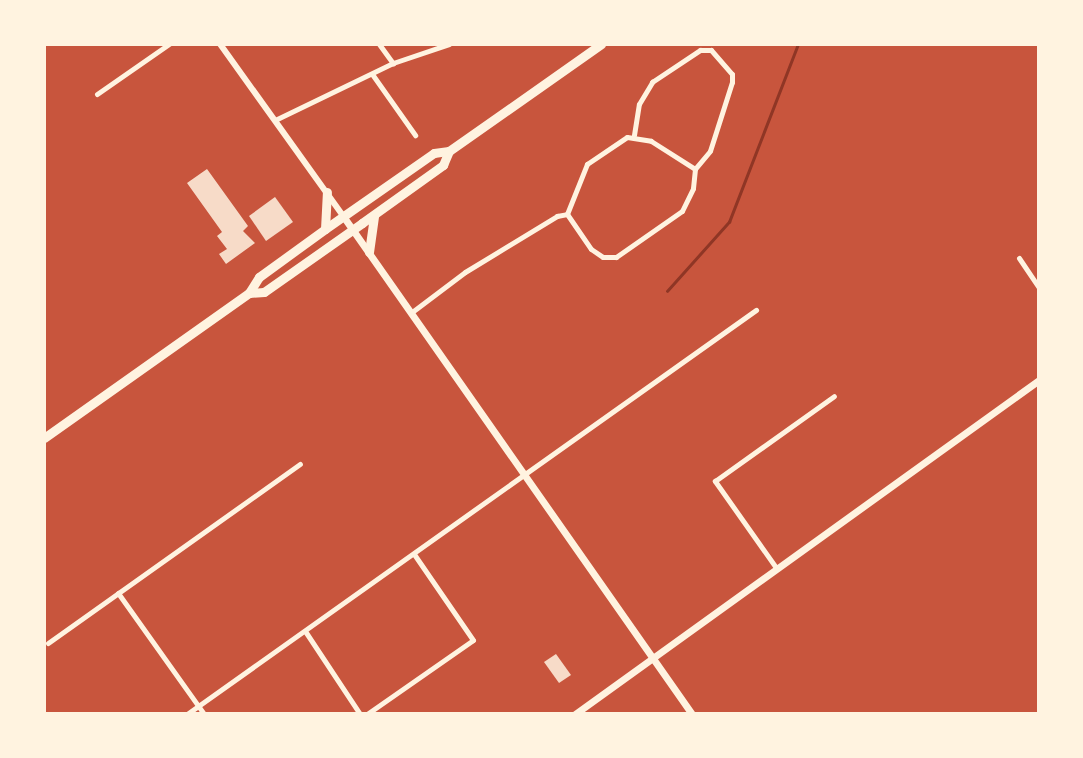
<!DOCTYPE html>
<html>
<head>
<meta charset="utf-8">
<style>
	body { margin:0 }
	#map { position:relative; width:1083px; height:758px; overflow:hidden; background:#c8553d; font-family:Lato,sans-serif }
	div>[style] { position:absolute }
	.stream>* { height:2.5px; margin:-1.25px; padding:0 1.25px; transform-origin:1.25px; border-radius:1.25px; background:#8f3625 }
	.building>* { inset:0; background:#f7dbc8 }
	.minor>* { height:5px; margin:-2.5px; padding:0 2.5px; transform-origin:2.5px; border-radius:2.5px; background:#fff3e0 }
	.tertiary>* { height:6px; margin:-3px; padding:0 3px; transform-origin:3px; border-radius:3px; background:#fff3e0 }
	.secondary>* { height:7px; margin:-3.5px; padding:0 3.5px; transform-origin:3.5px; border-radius:3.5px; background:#fff3e0 }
	.trunk>* { height:9px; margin:-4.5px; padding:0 4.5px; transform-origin:4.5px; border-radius:4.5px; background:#fff3e0 }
	span { translate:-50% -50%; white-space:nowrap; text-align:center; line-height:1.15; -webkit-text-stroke:7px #fff3e0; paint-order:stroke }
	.frame { position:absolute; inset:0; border:46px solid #fff3e0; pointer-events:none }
</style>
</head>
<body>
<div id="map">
	<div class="stream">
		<div style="left:667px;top:291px;width:93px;rotate:-48.1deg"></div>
		<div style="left:729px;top:222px;width:191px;rotate:-68.8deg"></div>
	</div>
	<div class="building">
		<div style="clip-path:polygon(207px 169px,248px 226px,243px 231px,255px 243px,226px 264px,219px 254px,227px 249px,217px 236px,222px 232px,187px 183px)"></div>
		<div style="clip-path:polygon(275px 197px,293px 222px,266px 241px,249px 216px)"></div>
		<div style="clip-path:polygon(556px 654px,571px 675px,559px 683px,544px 662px)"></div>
	</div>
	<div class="minor">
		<div style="left:379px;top:44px;width:24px;rotate:54deg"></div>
		<div style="left:372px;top:74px;width:75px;rotate:54.8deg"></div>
		<div style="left:97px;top:94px;width:88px;rotate:-34.8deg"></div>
		<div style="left:275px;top:120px;width:131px;rotate:-25.8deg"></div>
		<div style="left:393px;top:63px;width:59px;rotate:-18.7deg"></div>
		<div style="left:634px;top:135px;width:31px;rotate:-81deg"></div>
		<div style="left:639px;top:104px;width:26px;rotate:-59deg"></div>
		<div style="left:652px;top:82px;width:58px;rotate:-33.7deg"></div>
		<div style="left:700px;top:50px;width:11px"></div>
		<div style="left:711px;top:50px;width:32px;rotate:49deg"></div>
		<div style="left:732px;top:74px;width:8px;rotate:90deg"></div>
		<div style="left:732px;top:82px;width:72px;rotate:107.7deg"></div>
		<div style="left:710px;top:151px;width:23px;rotate:130deg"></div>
		<div style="left:567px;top:214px;width:42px;rotate:55.6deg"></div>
		<div style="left:591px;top:249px;width:14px;rotate:34deg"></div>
		<div style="left:603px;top:257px;width:13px"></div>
		<div style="left:616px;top:257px;width:80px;rotate:-34.9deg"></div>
		<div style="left:682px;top:211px;width:25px;rotate:-64deg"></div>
		<div style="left:693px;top:188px;width:19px;rotate:-84deg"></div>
		<div style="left:1019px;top:258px;width:36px;rotate:56deg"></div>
		<div style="left:412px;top:312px;width:66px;rotate:-37deg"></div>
		<div style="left:465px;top:272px;width:108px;rotate:-31.3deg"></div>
		<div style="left:557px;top:216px;width:10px;rotate:-11deg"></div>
		<div style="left:567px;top:214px;width:54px;rotate:-68.2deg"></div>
		<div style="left:587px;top:164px;width:48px;rotate:-34deg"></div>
		<div style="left:627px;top:137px;width:24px;rotate:9deg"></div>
		<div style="left:651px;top:141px;width:52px;rotate:32.5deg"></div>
		<div style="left:777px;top:569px;width:108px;rotate:-125.2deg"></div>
		<div style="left:715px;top:481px;width:146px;rotate:-35.5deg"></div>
		<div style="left:118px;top:593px;width:148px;rotate:54.6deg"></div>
		<div style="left:305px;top:631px;width:100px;rotate:56.5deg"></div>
		<div style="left:48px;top:643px;width:309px;rotate:-35.4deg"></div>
		<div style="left:187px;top:714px;width:698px;rotate:-35.38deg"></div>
		<div style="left:367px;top:714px;width:129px;rotate:-34.9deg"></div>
		<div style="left:473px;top:640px;width:104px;rotate:-124.5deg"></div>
	</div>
	<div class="tertiary">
		<div style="left:220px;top:44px;width:211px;rotate:54.4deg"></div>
	</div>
	<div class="secondary">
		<div style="left:343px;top:216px;width:608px;rotate:54.98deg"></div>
		<div style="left:575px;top:714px;width:572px;rotate:-35.75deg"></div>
	</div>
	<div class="trunk">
		<div style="left:325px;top:229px;width:37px;rotate:-87deg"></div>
		<div style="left:369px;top:252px;width:37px;rotate:-82deg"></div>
		<div style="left:249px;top:293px;width:15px;rotate:-4deg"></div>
		<div style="left:264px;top:292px;width:120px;rotate:-35.1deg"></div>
		<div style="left:362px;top:223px;width:100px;rotate:-35.6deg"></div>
		<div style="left:443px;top:165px;width:15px;rotate:-67deg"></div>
		<div style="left:44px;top:438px;width:251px;rotate:-35.3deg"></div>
		<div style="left:249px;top:293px;width:19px;rotate:-58deg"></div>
		<div style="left:259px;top:277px;width:82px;rotate:-36deg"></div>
		<div style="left:325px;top:229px;width:133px;rotate:-34.9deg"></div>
		<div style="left:434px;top:153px;width:15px;rotate:-8deg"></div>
		<div style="left:449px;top:151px;width:186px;rotate:-35.1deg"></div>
	</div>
	<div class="frame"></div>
</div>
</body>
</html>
